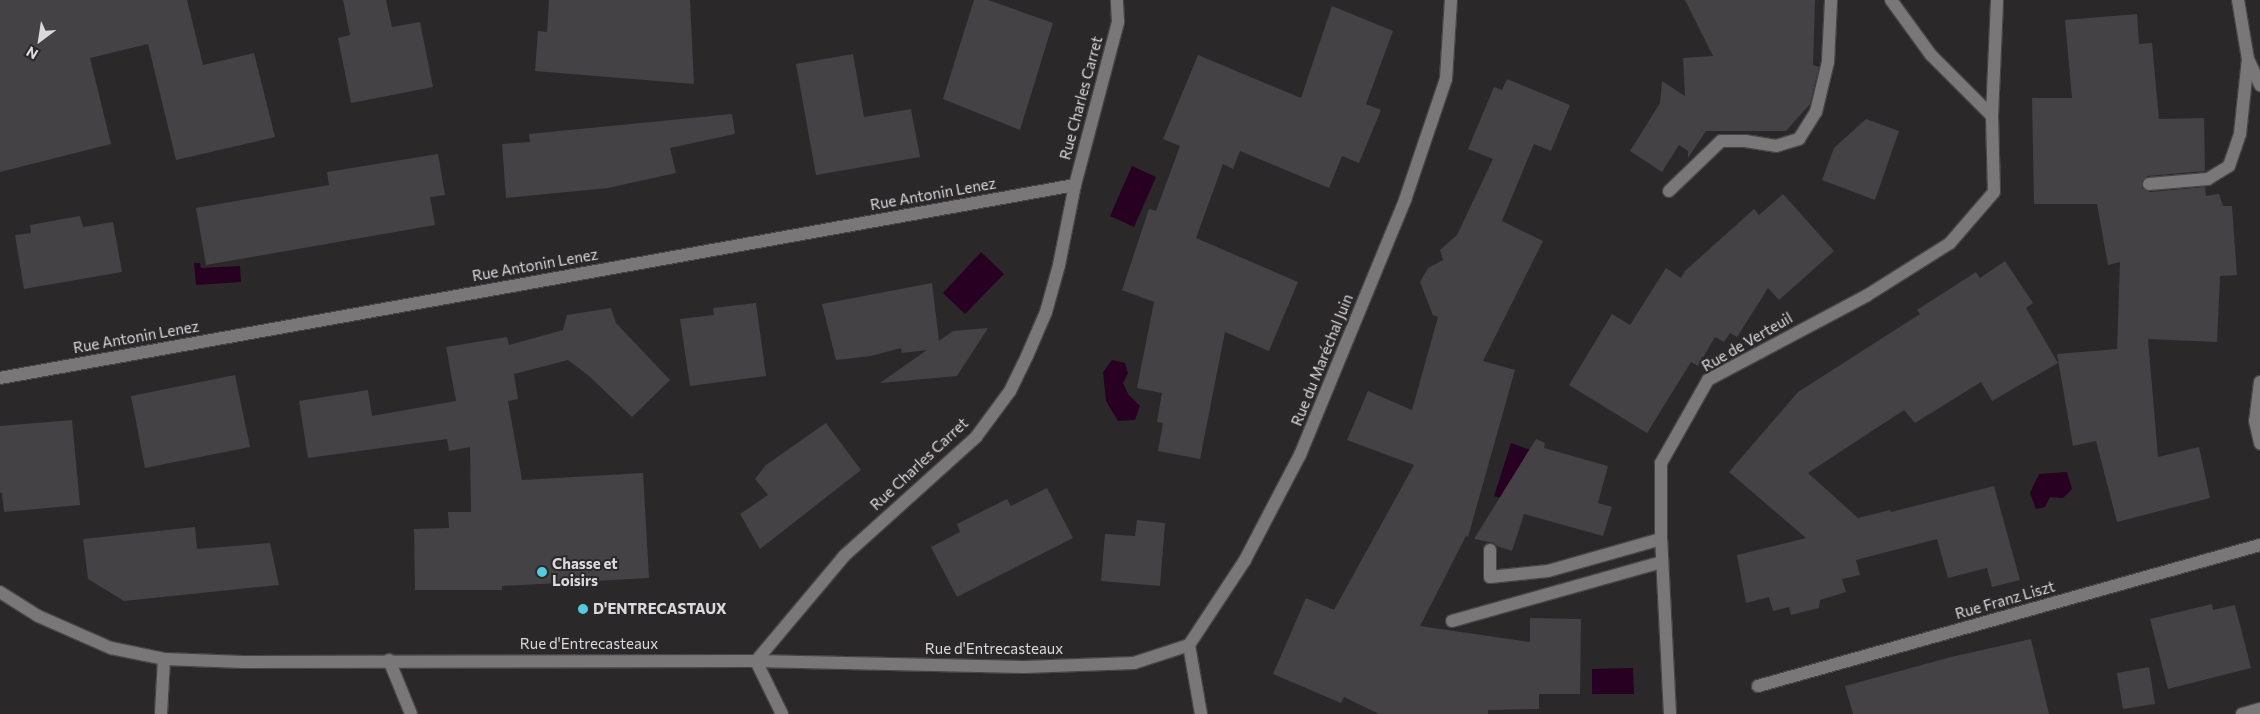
<!DOCTYPE html>
<html>
<head>
<meta charset="utf-8">
<style>
	body { margin:0 }
	#map { position:relative; width:2260px; height:714px; overflow:hidden; background:#2b282a; font-family:Commissioner,sans-serif }
	div>[style] { position:absolute }
	.water>* { inset:0; background:#280022 }
	.building>* { inset:0; background:#444244 }
	.roads { filter:drop-shadow(1px 0 #474547) drop-shadow(-1px 0 #474547) drop-shadow(0 1px #474547) drop-shadow(0 -1px #474547) }
	.minor>* { height:12px; margin:-6px; padding:0 6px; transform-origin:6px; border-radius:6px; background:#7a7779 }
	.dots>* { width:14px; height:14px; translate:-50% -50%; box-sizing:border-box; border:2px solid #2b282a; border-radius:50% }
	span { translate:-50% -50%; white-space:nowrap; text-align:center; line-height:1.15; -webkit-text-stroke:4px #2b282a; paint-order:stroke }
	.street-label { font-size:15px; color:#dbd9db }
	.poi-label { font-size:15px; color:#dbd9db; font-weight:700 }
	.left { translate:0 -50%; text-align:left }
	.north { position:absolute; left:15px; top:15px; width:50px; height:50px; -webkit-text-stroke:4px #2b282a; paint-order:stroke; rotate:211deg; font-size:14px; font-weight:700; line-height:20px; text-align:center; color:#dbd9db }
	.north::after { content:''; display:block; margin:auto; width:18px; height:22px; background:#dbd9db; clip-path:polygon(50% 0,100% 100%,50% 72%,0 100%) }
</style>
</head>
<body>
<div id="map">
	<div class="water">
		<div style="clip-path:polygon(1132px 166px,1156px 177px,1134px 227px,1110px 216px)"></div>
		<div style="clip-path:polygon(981px 252px,1004px 274px,965px 314px,943px 293px)"></div>
		<div style="clip-path:polygon(194px 263px,200px 263px,201px 268px,240px 266px,241px 282px,196px 285px)"></div>
		<div style="clip-path:polygon(1112px 360px,1125px 363px,1128px 373px,1123px 383px,1128px 394px,1140px 406px,1135px 420px,1118px 421px,1106px 401px,1103px 372px)"></div>
		<div style="clip-path:polygon(1511px 443px,1536px 452px,1519px 504px,1494px 496px)"></div>
		<div style="clip-path:polygon(2067px 472px,2072px 489px,2063px 498px,2050px 497px,2045px 507px,2036px 509px,2030px 493px,2039px 474px)"></div>
		<div style="clip-path:polygon(1633px 668px,1634px 694px,1592px 694px,1592px 669px)"></div>
	</div>
	<div class="building">
		<div style="clip-path:polygon(0 0,187px 0,203px 65px,254px 53px,275px 137px,176px 160px,148px 44px,90px 58px,111px 144px,0 172px)"></div>
		<div style="clip-path:polygon(343px 0,386px 0,392px 27px,420px 22px,433px 87px,351px 103px,338px 38px,350px 35px)"></div>
		<div style="clip-path:polygon(549px 0,690px 0,694px 84px,535px 71px,538px 31px,547px 32px)"></div>
		<div style="clip-path:polygon(974px 0,988px 0,1053px 23px,1020px 130px,943px 99px)"></div>
		<div style="clip-path:polygon(1685px 0,1815px 0,1813px 65px,1819px 67px,1810px 104px,1786px 131px,1706px 131px,1688px 158px,1688px 151px,1679px 145px,1662px 172px,1630px 151px,1660px 103px,1662px 81px,1685px 96px,1683px 58px,1713px 56px)"></div>
		<div style="clip-path:polygon(1332px 6px,1393px 31px,1366px 104px,1381px 110px,1359px 163px,1342px 156px,1329px 188px,1240px 151px,1233px 169px,1223px 164px,1196px 238px,1298px 282px,1269px 351px,1225px 332px,1200px 459px,1158px 451px,1163px 423px,1157px 422px,1162px 393px,1137px 388px,1154px 302px,1122px 290px,1149px 209px,1156px 211px,1180px 146px,1163px 139px,1198px 55px,1301px 98px)"></div>
		<div style="clip-path:polygon(2137px 14px,2139px 44px,2152px 43px,2159px 119px,2204px 118px,2205px 171px,2148px 176px,2142px 181px,2142px 188px,2150px 192px,2205px 187px,2206px 196px,2219px 194px,2223px 206px,2232px 206px,2237px 275px,2220px 276px,2217px 342px,2148px 339px,2158px 457px,2199px 447px,2210px 498px,2117px 522px,2096px 441px,2073px 446px,2057px 354px,2117px 349px,2120px 262px,2108px 265px,2097px 204px,2034px 204px,2032px 98px,2072px 98px,2065px 20px)"></div>
		<div style="clip-path:polygon(853px 54px,864px 117px,911px 109px,920px 157px,816px 175px,796px 64px)"></div>
		<div style="clip-path:polygon(1507px 79px,1570px 105px,1551px 151px,1534px 144px,1502px 221px,1543px 241px,1483px 361px,1515px 370px,1468px 537px,1466px 536px,1420px 626px,1530px 642px,1530px 618px,1581px 619px,1580px 694px,1539px 694px,1539px 709px,1488px 710px,1488px 714px,1379px 714px,1344px 697px,1341px 703px,1273px 674px,1306px 598px,1334px 610px,1414px 465px,1347px 440px,1368px 391px,1412px 410px,1438px 317px,1433px 315px,1420px 282px,1428px 268px,1443px 260px,1440px 250px,1457px 235px,1493px 159px,1468px 149px,1494px 87px,1502px 90px)"></div>
		<div style="clip-path:polygon(732px 114px,735px 134px,670px 148px,676px 173px,608px 188px,506px 198px,502px 144px,530px 142px,529px 134px)"></div>
		<div style="clip-path:polygon(1866px 119px,1899px 131px,1875px 200px,1822px 180px,1834px 148px)"></div>
		<div style="clip-path:polygon(438px 154px,445px 195px,430px 197px,435px 225px,206px 265px,196px 208px,329px 185px,327px 172px)"></div>
		<div style="clip-path:polygon(1783px 194px,1834px 251px,1779px 300px,1768px 288px,1737px 337px,1730px 333px,1724px 342px,1715px 337px,1698px 366px,1691px 362px,1647px 433px,1569px 385px,1612px 314px,1630px 325px,1666px 268px,1681px 278px,1685px 271px,1754px 209px,1759px 215px)"></div>
		<div style="clip-path:polygon(80px 216px,83px 227px,113px 222px,122px 272px,24px 289px,15px 235px,31px 233px,30px 225px)"></div>
		<div style="clip-path:polygon(2005px 261px,2033px 303px,2026px 308px,2058px 363px,1992px 401px,1981px 382px,1915px 423px,1904px 410px,1808px 473px,1858px 518px,1890px 510px,1891px 512px,1994px 486px,2020px 580px,1992px 587px,1987px 568px,1948px 578px,1937px 539px,1856px 560px,1860px 575px,1842px 579px,1846px 592px,1820px 600px,1819px 608px,1791px 615px,1789px 607px,1773px 611px,1769px 597px,1746px 603px,1737px 555px,1806px 538px,1729px 472px,1798px 392px,1920px 314px,1917px 310px,1976px 272px,1980px 278px)"></div>
		<div style="clip-path:polygon(932px 283px,939px 341px,953px 331px,988px 328px,957px 376px,880px 383px,927px 350px,902px 353px,901px 348px,871px 356px,836px 360px,822px 304px)"></div>
		<div style="clip-path:polygon(756px 303px,766px 376px,690px 386px,680px 319px,714px 315px,713px 308px)"></div>
		<div style="clip-path:polygon(611px 308px,616px 323px,670px 380px,632px 417px,589px 376px,568px 360px,514px 374px,518px 399px,508px 401px,522px 480px,643px 473px,649px 578px,502px 586px,502px 590px,415px 590px,414px 529px,449px 528px,448px 512px,471px 512px,470px 447px,449px 451px,447px 439px,308px 458px,299px 401px,368px 390px,372px 416px,456px 401px,446px 347px,507px 337px,509px 345px,563px 330px,567px 315px)"></div>
		<div style="clip-path:polygon(235px 375px,250px 447px,145px 468px,131px 396px)"></div>
		<div style="clip-path:polygon(72px 420px,80px 505px,4px 512px,2px 493px,0 493px,0 426px)"></div>
		<div style="clip-path:polygon(826px 423px,861px 470px,760px 549px,740px 514px,768px 495px,755px 479px,766px 465px)"></div>
		<div style="clip-path:polygon(1536px 439px,1545px 443px,1544px 448px,1608px 466px,1598px 503px,1612px 507px,1603px 536px,1524px 514px,1512px 551px,1497px 546px,1494px 543px,1474px 539px)"></div>
		<div style="clip-path:polygon(1047px 488px,1073px 538px,957px 597px,931px 547px,960px 532px,957px 524px,1007px 499px,1011px 506px)"></div>
		<div style="clip-path:polygon(1137px 520px,1165px 523px,1160px 586px,1101px 581px,1105px 534px,1135px 536px)"></div>
		<div style="clip-path:polygon(195px 527px,197px 549px,270px 543px,279px 585px,124px 601px,88px 579px,83px 539px)"></div>
		<div style="clip-path:polygon(2212px 604px,2213px 610px,2235px 605px,2251px 668px,2168px 689px,2150px 619px)"></div>
		<div style="clip-path:polygon(2031px 639px,2049px 714px,1853px 714px,1845px 686px,1951px 657px)"></div>
		<div style="clip-path:polygon(2149px 667px,2155px 704px,2123px 709px,2117px 673px)"></div>
	</div>
	<div class="roads">
		<div class="minor">
			<div style="left:1891px;top:0;width:68px;rotate:54deg"></div>
			<div style="left:1931px;top:55px;width:86px;rotate:45deg"></div>
			<div style="left:2238px;top:0;width:60px;rotate:80.4deg"></div>
			<div style="left:2248px;top:59px;width:29px;rotate:65deg"></div>
			<div style="left:2149px;top:184px;width:59px;rotate:-4.8deg"></div>
			<div style="left:2208px;top:179px;width:25px;rotate:-32deg"></div>
			<div style="left:2229px;top:166px;width:34px;rotate:-71deg"></div>
			<div style="left:2240px;top:134px;width:75px;rotate:-83.9deg"></div>
			<div style="left:1669px;top:191px;width:72px;rotate:-43.9deg"></div>
			<div style="left:1721px;top:141px;width:24px"></div>
			<div style="left:1745px;top:141px;width:31px;rotate:9deg"></div>
			<div style="left:1776px;top:146px;width:24px;rotate:-17deg"></div>
			<div style="left:1799px;top:139px;width:32px;rotate:-58deg"></div>
			<div style="left:1816px;top:112px;width:51px;rotate:-76.5deg"></div>
			<div style="left:1828px;top:62px;width:62px;rotate:-87.2deg"></div>
			<div style="left:0;top:378px;width:1092px;rotate:-10.18deg"></div>
			<div style="left:2260px;top:382px;width:39px;rotate:97deg"></div>
			<div style="left:2255px;top:421px;width:23px;rotate:77deg"></div>
			<div style="left:1490px;top:550px;width:27px;rotate:90deg"></div>
			<div style="left:1490px;top:577px;width:58px;rotate:-5.9deg"></div>
			<div style="left:1548px;top:571px;width:117px;rotate:-15.8deg"></div>
			<div style="left:0;top:592px;width:45px;rotate:32.3deg"></div>
			<div style="left:38px;top:616px;width:80px;rotate:23.7deg"></div>
			<div style="left:111px;top:648px;width:54px;rotate:11.7deg"></div>
			<div style="left:164px;top:659px;width:79px;rotate:2.2deg"></div>
			<div style="left:243px;top:662px;width:513px;rotate:-0.11deg"></div>
			<div style="left:756px;top:661px;width:268px;rotate:1.3deg"></div>
			<div style="left:1024px;top:667px;width:110px;rotate:-2.1deg"></div>
			<div style="left:1134px;top:663px;width:58px;rotate:-18.1deg"></div>
			<div style="left:1452px;top:621px;width:218px;rotate:-15.7deg"></div>
			<div style="left:389px;top:660px;width:58px;rotate:67.8deg"></div>
			<div style="left:1758px;top:686px;width:521px;rotate:-15.69deg"></div>
			<div style="left:161px;top:714px;width:55px;rotate:-86.9deg"></div>
			<div style="left:782px;top:714px;width:59px;rotate:-116.1deg"></div>
			<div style="left:756px;top:661px;width:137px;rotate:-50deg"></div>
			<div style="left:844px;top:556px;width:178px;rotate:-42deg"></div>
			<div style="left:976px;top:437px;width:57px;rotate:-53.5deg"></div>
			<div style="left:1010px;top:391px;width:39px;rotate:-64deg"></div>
			<div style="left:1027px;top:356px;width:48px;rotate:-66.6deg"></div>
			<div style="left:1046px;top:312px;width:49px;rotate:-74.5deg"></div>
			<div style="left:1059px;top:265px;width:82px;rotate:-78.7deg"></div>
			<div style="left:1075px;top:185px;width:169px;rotate:-75.2deg"></div>
			<div style="left:1118px;top:22px;width:22px;rotate:-93deg"></div>
			<div style="left:1201px;top:714px;width:70px;rotate:-99.9deg"></div>
			<div style="left:1189px;top:645px;width:102px;rotate:-56.6deg"></div>
			<div style="left:1245px;top:560px;width:119px;rotate:-62.4deg"></div>
			<div style="left:1300px;top:455px;width:276px;rotate:-67.6deg"></div>
			<div style="left:1405px;top:200px;width:128px;rotate:-71.3deg"></div>
			<div style="left:1446px;top:79px;width:79px;rotate:-86.4deg"></div>
			<div style="left:1670px;top:714px;width:175px;rotate:-92.9deg"></div>
			<div style="left:1661px;top:539px;width:76px;rotate:-90deg"></div>
			<div style="left:1661px;top:463px;width:95px;rotate:-60.5deg"></div>
			<div style="left:1708px;top:380px;width:179px;rotate:-28deg"></div>
			<div style="left:1866px;top:296px;width:99px;rotate:-32.2deg"></div>
			<div style="left:1950px;top:243px;width:67px;rotate:-49.2deg"></div>
			<div style="left:1994px;top:192px;width:76px;rotate:-91.5deg"></div>
			<div style="left:1992px;top:116px;width:116px;rotate:-87.5deg"></div>
			<div style="left:2242px;top:714px;width:19px;rotate:-16deg"></div>
		</div>
	</div>
	<div class="dots">
		<div style="left:542px;top:572px;background:#55cadf"></div>
		<div style="left:583px;top:609px;background:#55cadf"></div>
	</div>
	<div class="street-label">
		<span style="left:1081px;top:98px;rotate:-75deg">Rue Charles Carret</span>
		<span style="left:933px;top:194px;rotate:-10deg">Rue Antonin Lenez</span>
		<span style="left:535px;top:265px;rotate:-10deg">Rue Antonin Lenez</span>
		<span style="left:136px;top:337px;rotate:-10deg">Rue Antonin Lenez</span>
		<span style="left:1747px;top:342px;rotate:-30deg">Rue de Verteuil</span>
		<span style="left:1322px;top:360px;rotate:-68deg">Rue du Maréchal Juin</span>
		<span style="left:919px;top:464px;rotate:-43deg">Rue Charles Carret</span>
		<span style="left:2005px;top:600px;rotate:-16deg">Rue Franz Liszt</span>
		<span style="left:589px;top:644px">Rue d'Entrecasteaux</span>
		<span style="left:994px;top:649px">Rue d'Entrecasteaux</span>
	</div>
	<div class="poi-label">
		<span class="left" style="left:552px;top:572px">Chasse et<br>Loisirs</span>
		<span class="left" style="left:593px;top:609px">D'ENTRECASTAUX</span>
	</div>
	<div class="north">N</div>
</div>
</body>
</html>
